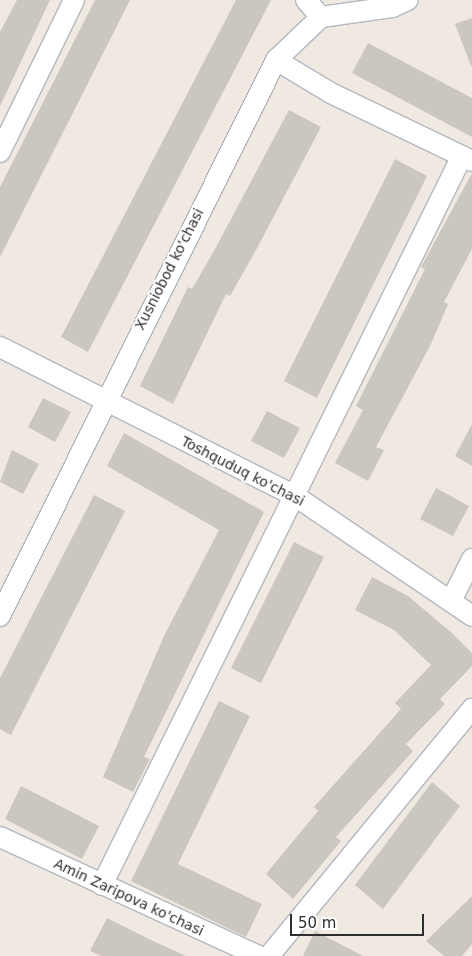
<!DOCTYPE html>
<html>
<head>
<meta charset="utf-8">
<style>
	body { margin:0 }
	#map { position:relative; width:472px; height:956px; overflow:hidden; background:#efe9e1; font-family:"DejaVu Sans",sans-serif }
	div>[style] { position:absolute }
	.building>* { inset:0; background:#cbc7bf }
	.roads { filter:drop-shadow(1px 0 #b4b7c1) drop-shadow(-1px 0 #b4b7c1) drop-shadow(0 1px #b4b7c1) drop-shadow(0 -1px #b4b7c1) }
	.minor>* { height:20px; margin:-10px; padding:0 10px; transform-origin:10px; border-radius:10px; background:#fff }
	span { translate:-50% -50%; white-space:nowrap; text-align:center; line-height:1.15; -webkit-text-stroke:4px #fff; paint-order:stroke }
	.street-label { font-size:14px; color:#2e2e2e }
	.scale { position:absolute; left:290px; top:914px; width:134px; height:22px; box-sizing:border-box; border:2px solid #2e2e2e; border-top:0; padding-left:6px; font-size:15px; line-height:18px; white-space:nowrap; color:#2e2e2e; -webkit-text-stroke:4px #fff; paint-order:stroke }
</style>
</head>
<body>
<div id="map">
	<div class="building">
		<div style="clip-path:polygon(17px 0,50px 0,0 106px,0 32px)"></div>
		<div style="clip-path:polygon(95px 0,130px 0,0 257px,0 187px)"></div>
		<div style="clip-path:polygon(236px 0,271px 0,88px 352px,61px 337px)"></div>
		<div style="clip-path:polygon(472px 18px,472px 66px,471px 66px,455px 24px)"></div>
		<div style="clip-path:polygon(368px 43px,472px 98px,472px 137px,352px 73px)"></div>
		<div style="clip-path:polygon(289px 110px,321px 127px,256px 250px,230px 296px,226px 294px,173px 404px,140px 386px,188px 287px,192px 289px,215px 249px)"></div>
		<div style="clip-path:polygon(395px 159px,427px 176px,317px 398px,284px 381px)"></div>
		<div style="clip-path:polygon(472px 173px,472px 249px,444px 302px,448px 304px,431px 344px,376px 447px,384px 450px,368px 481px,335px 463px,363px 410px,356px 406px,425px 269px,421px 267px)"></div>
		<div style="clip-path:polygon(43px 398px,71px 412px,55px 442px,28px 427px)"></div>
		<div style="clip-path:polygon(267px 411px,300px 428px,284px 458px,251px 441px)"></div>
		<div style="clip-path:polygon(472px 424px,472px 466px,455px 456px)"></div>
		<div style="clip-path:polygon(124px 433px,264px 512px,144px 757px,150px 759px,133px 792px,103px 777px,165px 634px,219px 530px,107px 466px)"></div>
		<div style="clip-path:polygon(12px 450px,39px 464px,23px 494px,0 482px)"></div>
		<div style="clip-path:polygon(436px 488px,469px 506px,453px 536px,420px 519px)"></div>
		<div style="clip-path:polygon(94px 495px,125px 511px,11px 735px,0 729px,0 678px)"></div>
		<div style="clip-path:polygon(294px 542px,324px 557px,261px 683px,231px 668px)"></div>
		<div style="clip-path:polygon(372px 577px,408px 596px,452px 633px,472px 653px,472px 666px,440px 699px,445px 704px,406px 744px,413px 751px,336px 837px,341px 841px,293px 899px,266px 874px,318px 811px,314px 807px,401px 709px,395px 703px,431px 665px,394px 630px,355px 610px)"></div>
		<div style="clip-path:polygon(219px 701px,250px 716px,178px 864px,262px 904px,246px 937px,131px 881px)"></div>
		<div style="clip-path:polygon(432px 782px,460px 806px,383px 909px,355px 885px)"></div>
		<div style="clip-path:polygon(21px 786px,99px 826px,82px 859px,5px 819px)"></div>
		<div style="clip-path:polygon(472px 896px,472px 944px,462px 956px,444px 956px,426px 941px)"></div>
		<div style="clip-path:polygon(107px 918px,153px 941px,186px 956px,101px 956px,90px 951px)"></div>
		<div style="clip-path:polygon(315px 931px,363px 956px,303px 956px)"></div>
	</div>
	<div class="roads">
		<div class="minor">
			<div style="left:306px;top:0;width:23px;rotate:49deg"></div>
			<div style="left:276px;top:60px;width:64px;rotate:31deg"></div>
			<div style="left:331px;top:93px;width:157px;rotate:25.7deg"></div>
			<div style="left:0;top:152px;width:169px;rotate:-64deg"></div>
			<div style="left:0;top:347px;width:330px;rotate:26.8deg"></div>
			<div style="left:295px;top:496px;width:214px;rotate:34.1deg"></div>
			<div style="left:452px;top:599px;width:45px;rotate:-63.4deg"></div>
			<div style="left:0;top:616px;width:621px;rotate:-63.6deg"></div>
			<div style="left:276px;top:60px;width:62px;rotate:-43.7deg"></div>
			<div style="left:321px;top:17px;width:72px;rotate:-8deg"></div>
			<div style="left:392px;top:7px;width:17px;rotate:-24deg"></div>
			<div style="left:0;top:837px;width:285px;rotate:24.7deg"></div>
			<div style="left:102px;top:885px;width:813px;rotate:-63.72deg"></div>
			<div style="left:269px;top:956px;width:320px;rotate:-50.6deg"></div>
		</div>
	</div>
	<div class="street-label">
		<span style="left:169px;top:269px;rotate:-63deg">Xusniobod ko'chasi</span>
		<span style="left:243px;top:471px;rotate:27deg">Toshquduq ko'chasi</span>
		<span style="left:129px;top:897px;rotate:25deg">Amin Zaripova ko'chasi</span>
	</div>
	<div class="scale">50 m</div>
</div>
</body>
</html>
